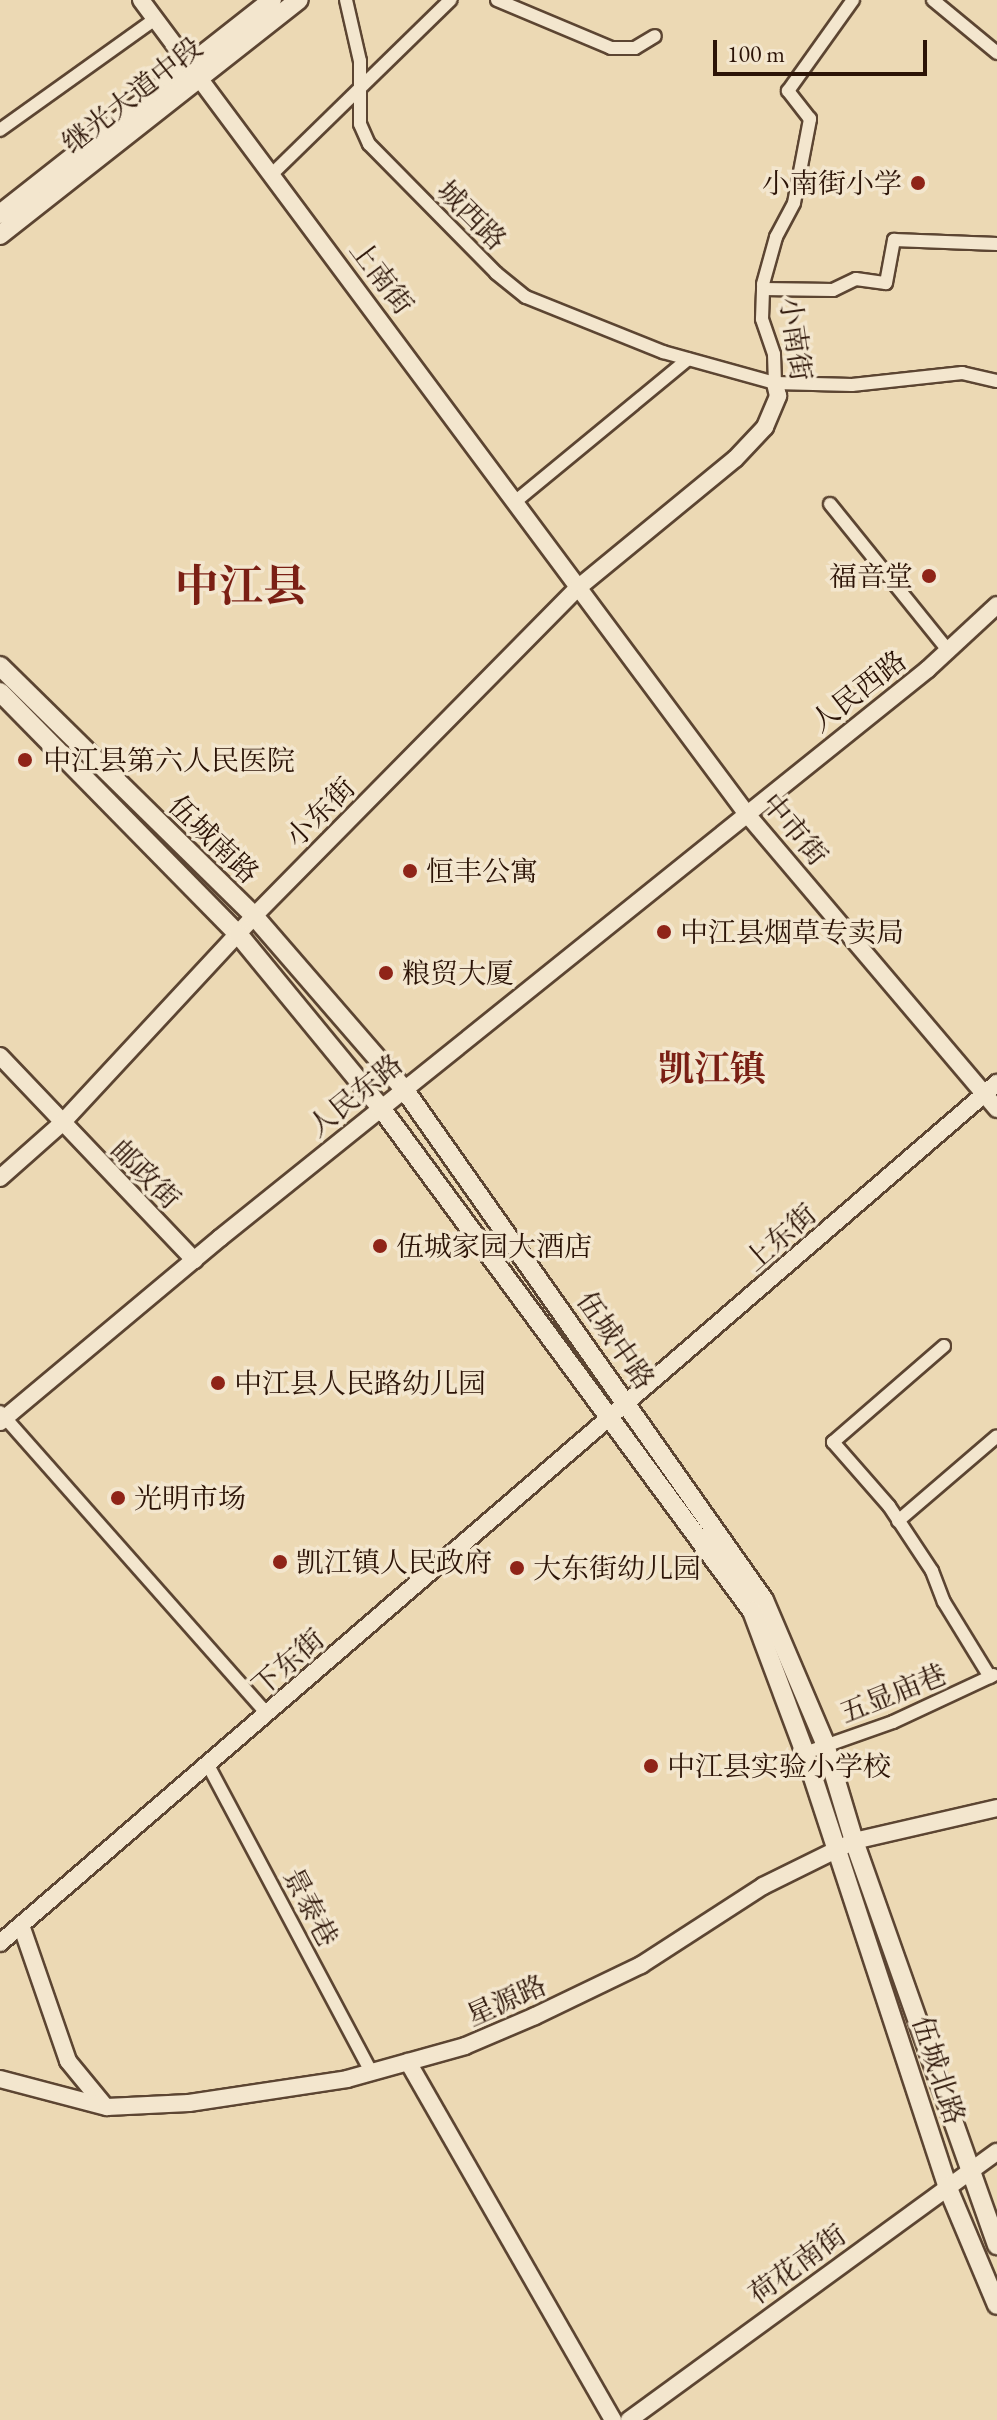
<!DOCTYPE html>
<html>
<head>
<meta charset="utf-8">
<style>
	body { margin:0 }
	#map { position:relative; width:997px; height:2420px; overflow:hidden; background:#ecd9b4; font-family:"EB Garamond","Noto Serif SC",serif }
	div>[style] { position:absolute }
	.roads { filter:drop-shadow(2px 0 #5c4532) drop-shadow(-2px 0 #5c4532) drop-shadow(0 2px #5c4532) drop-shadow(0 -2px #5c4532) }
	.minor>* { height:12px; margin:-6px; padding:0 6px; transform-origin:6px; border-radius:6px; background:#f3e6ce }
	.tertiary>* { height:16px; margin:-8px; padding:0 8px; transform-origin:8px; border-radius:8px; background:#f3e6ce }
	.secondary>* { height:18px; margin:-9px; padding:0 9px; transform-origin:9px; border-radius:9px; background:#f3e6ce }
	.dots>* { width:22px; height:22px; translate:-50% -50%; box-sizing:border-box; border:4px solid #f3e6ce; border-radius:50% }
	span { translate:-50% -50%; white-space:nowrap; text-align:center; line-height:1.15; -webkit-text-stroke:7px #f3e6ce; paint-order:stroke }
	.street-label { font-size:28px; color:#2c1407 }
	.poi-label { font-size:28px; color:#2c1407 }
	.right { translate:-100% -50%; text-align:right }
	.left { translate:0 -50%; text-align:left }
	.district-label { font-size:36px; color:#7a1f14; font-weight:700 }
	.town-label { font-size:44px; color:#7a1f14; font-weight:700 }
	.scale { position:absolute; left:713px; top:40px; width:214px; height:36px; box-sizing:border-box; border:4px solid #2c1407; border-top:0; padding-left:10px; font-size:24px; line-height:28px; white-space:nowrap; color:#2c1407; -webkit-text-stroke:6px #f3e6ce; paint-order:stroke }
</style>
</head>
<body>
<div id="map">
	<div class="roads">
		<div class="minor">
			<div style="left:346px;top:0;width:63px;rotate:77.1deg"></div>
			<div style="left:360px;top:61px;width:63px;rotate:90deg"></div>
			<div style="left:360px;top:124px;width:22px;rotate:66deg"></div>
			<div style="left:369px;top:144px;width:181px;rotate:45.4deg"></div>
			<div style="left:496px;top:273px;width:38px;rotate:39deg"></div>
			<div style="left:526px;top:297px;width:148px;rotate:21.9deg"></div>
			<div style="left:663px;top:352px;width:116px;rotate:15.5deg"></div>
			<div style="left:775px;top:383px;width:77px;rotate:1.5deg"></div>
			<div style="left:852px;top:385px;width:111px;rotate:-6.2deg"></div>
			<div style="left:962px;top:373px;width:36px;rotate:13deg"></div>
			<div style="left:497px;top:0;width:124px;rotate:22.8deg"></div>
			<div style="left:611px;top:48px;width:24px"></div>
			<div style="left:635px;top:48px;width:23px;rotate:-31deg"></div>
			<div style="left:933px;top:0;width:83px;rotate:39.6deg"></div>
			<div style="left:0;top:130px;width:191px;rotate:-35.6deg"></div>
			<div style="left:273px;top:173px;width:248px;rotate:-44.3deg"></div>
			<div style="left:763px;top:289px;width:70px;rotate:0.8deg"></div>
			<div style="left:833px;top:290px;width:25px;rotate:-26deg"></div>
			<div style="left:856px;top:279px;width:30px;rotate:8deg"></div>
			<div style="left:886px;top:283px;width:44px;rotate:-79.5deg"></div>
			<div style="left:894px;top:240px;width:103px;rotate:2.2deg"></div>
			<div style="left:775px;top:383px;width:29px;rotate:-92deg"></div>
			<div style="left:774px;top:354px;width:37px;rotate:-109deg"></div>
			<div style="left:762px;top:319px;width:35px;rotate:-88deg"></div>
			<div style="left:763px;top:284px;width:49px;rotate:-74.5deg"></div>
			<div style="left:776px;top:237px;width:38px;rotate:-62deg"></div>
			<div style="left:794px;top:203px;width:86px;rotate:-79.2deg"></div>
			<div style="left:810px;top:119px;width:36px;rotate:-128deg"></div>
			<div style="left:788px;top:91px;width:112px;rotate:-54.5deg"></div>
			<div style="left:516px;top:501px;width:223px;rotate:-39.5deg"></div>
			<div style="left:830px;top:504px;width:188px;rotate:51.1deg"></div>
			<div style="left:944px;top:1346px;width:147px;rotate:139.1deg"></div>
			<div style="left:833px;top:1442px;width:85px;rotate:48.8deg"></div>
			<div style="left:889px;top:1506px;width:78px;rotate:56.5deg"></div>
			<div style="left:932px;top:1571px;width:33px;rotate:69deg"></div>
			<div style="left:944px;top:1602px;width:88px;rotate:58.5deg"></div>
			<div style="left:0;top:1412px;width:403px;rotate:48.5deg"></div>
			<div style="left:898px;top:1521px;width:130px;rotate:-40.6deg"></div>
			<div style="left:805px;top:1753px;width:93px;rotate:-19.4deg"></div>
			<div style="left:893px;top:1722px;width:111px;rotate:-25deg"></div>
			<div style="left:208px;top:1765px;width:348px;rotate:62deg"></div>
		</div>
		<div class="tertiary">
			<div style="left:141px;top:0;width:1013px;rotate:53.34deg"></div>
			<div style="left:746px;top:813px;width:388px;rotate:49.7deg"></div>
			<div style="left:0;top:1056px;width:282px;rotate:46.4deg"></div>
			<div style="left:0;top:1178px;width:81px;rotate:-41.5deg"></div>
			<div style="left:61px;top:1124px;width:284px;rotate:-47.1deg"></div>
			<div style="left:254px;top:916px;width:462px;rotate:-45.4deg"></div>
			<div style="left:579px;top:587px;width:202px;rotate:-39.4deg"></div>
			<div style="left:735px;top:459px;width:44px;rotate:-46.8deg"></div>
			<div style="left:765px;top:427px;width:34px;rotate:-67deg"></div>
			<div style="left:778px;top:396px;width:13px;rotate:-103deg"></div>
			<div style="left:0;top:1422px;width:287px;rotate:-39.9deg"></div>
			<div style="left:220px;top:1238px;width:908px;rotate:-38.79deg"></div>
			<div style="left:928px;top:669px;width:94px;rotate:-42.8deg"></div>
			<div style="left:21px;top:1925px;width:144px;rotate:70.9deg"></div>
			<div style="left:68px;top:2061px;width:58px;rotate:50.6deg"></div>
			<div style="left:0;top:1943px;width:1317px;rotate:-40.78deg"></div>
			<div style="left:408px;top:2062px;width:413px;rotate:60.2deg"></div>
			<div style="left:0;top:2079px;width:111px;rotate:14.7deg"></div>
			<div style="left:107px;top:2107px;width:82px;rotate:-2.8deg"></div>
			<div style="left:189px;top:2103px;width:160px;rotate:-8.6deg"></div>
			<div style="left:347px;top:2079px;width:123px;rotate:-15.6deg"></div>
			<div style="left:465px;top:2046px;width:76px;rotate:-23.2deg"></div>
			<div style="left:535px;top:2016px;width:118px;rotate:-25.7deg"></div>
			<div style="left:641px;top:1965px;width:145px;rotate:-32.9deg"></div>
			<div style="left:763px;top:1886px;width:102px;rotate:-26.3deg"></div>
			<div style="left:854px;top:1841px;width:147px;rotate:-13deg"></div>
			<div style="left:629px;top:2420px;width:455px;rotate:-36.1deg"></div>
		</div>
		<div class="secondary">
			<div style="left:0;top:214px;width:346px;rotate:-38.2deg"></div>
			<div style="left:0;top:235px;width:380px;rotate:-38.2deg"></div>
			<div style="left:0;top:666px;width:356px;rotate:44.5deg"></div>
			<div style="left:254px;top:916px;width:229px;rotate:49.1deg"></div>
			<div style="left:404px;top:1089px;width:625px;rotate:54.84deg"></div>
			<div style="left:764px;top:1600px;width:153px;rotate:66.9deg"></div>
			<div style="left:824px;top:1741px;width:104px;rotate:73.3deg"></div>
			<div style="left:854px;top:1841px;width:429px;rotate:70.5deg"></div>
			<div style="left:0;top:692px;width:339px;rotate:45.5deg"></div>
			<div style="left:238px;top:934px;width:225px;rotate:50.6deg"></div>
			<div style="left:381px;top:1108px;width:625px;rotate:53.59deg"></div>
			<div style="left:752px;top:1611px;width:152px;rotate:69.5deg"></div>
			<div style="left:805px;top:1753px;width:456px;rotate:71.8deg"></div>
			<div style="left:947px;top:2186px;width:129px;rotate:67.2deg"></div>
		</div>
	</div>
	<div class="dots">
		<div style="left:918px;top:183px;background:#8f2418"></div>
		<div style="left:929px;top:576px;background:#8f2418"></div>
		<div style="left:25px;top:760px;background:#8f2418"></div>
		<div style="left:410px;top:871px;background:#8f2418"></div>
		<div style="left:664px;top:932px;background:#8f2418"></div>
		<div style="left:386px;top:973px;background:#8f2418"></div>
		<div style="left:380px;top:1246px;background:#8f2418"></div>
		<div style="left:218px;top:1383px;background:#8f2418"></div>
		<div style="left:118px;top:1498px;background:#8f2418"></div>
		<div style="left:280px;top:1562px;background:#8f2418"></div>
		<div style="left:517px;top:1568px;background:#8f2418"></div>
		<div style="left:651px;top:1766px;background:#8f2418"></div>
	</div>
	<div class="street-label">
		<span style="left:132px;top:95px;rotate:-38deg">继光大道中段</span>
		<span style="left:472px;top:215px;rotate:45deg">城西路</span>
		<span style="left:382px;top:277px;rotate:53deg">上南街</span>
		<span style="left:796px;top:339px;rotate:82deg">小南街</span>
		<span style="left:858px;top:691px;rotate:-38deg">人民西路</span>
		<span style="left:320px;top:812px;rotate:-45deg">小东街</span>
		<span style="left:795px;top:829px;rotate:50deg">中市街</span>
		<span style="left:214px;top:839px;rotate:44deg">伍城南路</span>
		<span style="left:355px;top:1095px;rotate:-39deg">人民东路</span>
		<span style="left:146px;top:1174px;rotate:45deg">邮政街</span>
		<span style="left:780px;top:1237px;rotate:-41deg">上东街</span>
		<span style="left:616px;top:1340px;rotate:55deg">伍城中路</span>
		<span style="left:288px;top:1662px;rotate:-41deg">下东街</span>
		<span style="left:893px;top:1693px;rotate:-22deg">五显庙巷</span>
		<span style="left:311px;top:1907px;rotate:62deg">景泰巷</span>
		<span style="left:506px;top:2000px;rotate:-24deg">星源路</span>
		<span style="left:939px;top:2070px;rotate:72deg">伍城北路</span>
		<span style="left:797px;top:2264px;rotate:-36deg">荷花南街</span>
	</div>
	<div class="poi-label">
		<span class="right" style="left:902px;top:183px">小南街小学</span>
		<span class="right" style="left:913px;top:576px">福音堂</span>
		<span class="left" style="left:43px;top:760px">中江县第六人民医院</span>
		<span class="left" style="left:426px;top:871px">恒丰公寓</span>
		<span class="left" style="left:680px;top:932px">中江县烟草专卖局</span>
		<span class="left" style="left:402px;top:973px">粮贸大厦</span>
		<span class="left" style="left:396px;top:1246px">伍城家园大酒店</span>
		<span class="left" style="left:234px;top:1383px">中江县人民路幼儿园</span>
		<span class="left" style="left:134px;top:1498px">光明市场</span>
		<span class="left" style="left:296px;top:1562px">凯江镇人民政府</span>
		<span class="left" style="left:533px;top:1568px">大东街幼儿园</span>
		<span class="left" style="left:667px;top:1766px">中江县实验小学校</span>
	</div>
	<div class="district-label">
		<span style="left:712px;top:1069px">凯江镇</span>
	</div>
	<div class="town-label">
		<span style="left:241px;top:586px">中江县</span>
	</div>
	<div class="scale">100 m</div>
</div>
</body>
</html>
